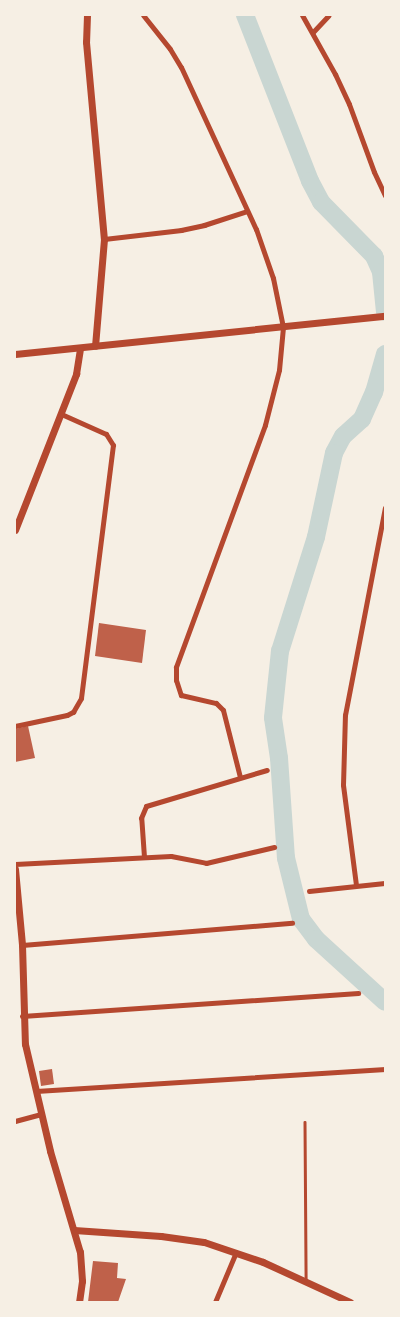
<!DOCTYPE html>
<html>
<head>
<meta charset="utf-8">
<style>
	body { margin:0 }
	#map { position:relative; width:400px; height:1317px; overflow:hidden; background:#f6efe4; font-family:"PT Sans Narrow",sans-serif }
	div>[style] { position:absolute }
	.river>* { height:18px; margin:-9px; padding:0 9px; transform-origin:9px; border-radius:9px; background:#c9d6d2 }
	.building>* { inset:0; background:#bf614a }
	.service>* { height:2.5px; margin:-1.25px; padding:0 1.25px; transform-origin:1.25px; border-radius:1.25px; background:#b5482f }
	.minor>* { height:5px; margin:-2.5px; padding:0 2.5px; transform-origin:2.5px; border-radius:2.5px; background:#b5482f }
	.tertiary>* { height:7px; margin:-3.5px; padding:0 3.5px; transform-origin:3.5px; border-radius:3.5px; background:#b5482f }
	span { translate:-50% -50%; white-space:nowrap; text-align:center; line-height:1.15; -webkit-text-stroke:4px #f6efe4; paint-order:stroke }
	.frame { position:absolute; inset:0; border:16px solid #f6efe4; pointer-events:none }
</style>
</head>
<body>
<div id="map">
	<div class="river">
		<div style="left:245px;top:15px;width:178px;rotate:68.6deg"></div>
		<div style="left:310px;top:181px;width:24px;rotate:62deg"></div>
		<div style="left:321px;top:202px;width:76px;rotate:45.5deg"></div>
		<div style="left:374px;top:256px;width:17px;rotate:66deg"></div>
		<div style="left:381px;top:272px;width:40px;rotate:84.3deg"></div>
		<div style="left:385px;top:354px;width:40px;rotate:106deg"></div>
		<div style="left:374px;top:392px;width:30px;rotate:114deg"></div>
		<div style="left:362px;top:419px;width:25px;rotate:138deg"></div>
		<div style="left:343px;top:436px;width:19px;rotate:118deg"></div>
		<div style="left:334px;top:453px;width:86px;rotate:102.1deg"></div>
		<div style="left:316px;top:537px;width:120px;rotate:107.5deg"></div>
		<div style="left:280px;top:651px;width:67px;rotate:96deg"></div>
		<div style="left:273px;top:718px;width:40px;rotate:81.5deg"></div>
		<div style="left:279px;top:758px;width:100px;rotate:86deg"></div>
		<div style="left:286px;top:858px;width:63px;rotate:76.2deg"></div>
		<div style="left:301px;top:919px;width:25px;rotate:53deg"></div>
		<div style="left:316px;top:939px;width:93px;rotate:42.4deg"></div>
	</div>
	<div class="building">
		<div style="clip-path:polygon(99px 623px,146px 630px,142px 663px,95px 656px)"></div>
		<div style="clip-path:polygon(28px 726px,35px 758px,15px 762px,15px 729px)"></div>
		<div style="clip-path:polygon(52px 1069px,54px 1084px,41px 1086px,39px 1071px)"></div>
		<div style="clip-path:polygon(93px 1261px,118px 1263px,117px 1278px,126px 1279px,118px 1302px,88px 1302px)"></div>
	</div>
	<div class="service">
		<div style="left:305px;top:1122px;width:159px;rotate:89.6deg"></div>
	</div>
	<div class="minor">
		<div style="left:143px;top:15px;width:43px;rotate:51.5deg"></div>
		<div style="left:170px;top:49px;width:21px;rotate:59deg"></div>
		<div style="left:181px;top:67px;width:179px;rotate:65.2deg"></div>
		<div style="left:256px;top:229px;width:52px;rotate:70.9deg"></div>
		<div style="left:273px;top:278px;width:50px;rotate:78.5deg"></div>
		<div style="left:283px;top:327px;width:43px;rotate:95.3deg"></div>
		<div style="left:279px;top:370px;width:57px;rotate:104.3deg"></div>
		<div style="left:265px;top:425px;width:258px;rotate:110.2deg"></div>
		<div style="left:176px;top:667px;width:13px;rotate:90deg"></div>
		<div style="left:176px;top:680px;width:16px;rotate:72deg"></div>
		<div style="left:181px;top:695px;width:36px;rotate:13deg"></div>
		<div style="left:216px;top:703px;width:10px;rotate:45deg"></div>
		<div style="left:223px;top:710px;width:69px;rotate:75.8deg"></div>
		<div style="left:302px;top:15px;width:68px;rotate:60.8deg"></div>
		<div style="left:335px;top:74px;width:33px;rotate:65deg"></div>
		<div style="left:349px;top:104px;width:72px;rotate:69.8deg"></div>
		<div style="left:374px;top:172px;width:26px;rotate:65deg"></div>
		<div style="left:313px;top:32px;width:23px;rotate:-47deg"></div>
		<div style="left:104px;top:239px;width:78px;rotate:-6.7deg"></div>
		<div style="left:181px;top:230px;width:24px;rotate:-12deg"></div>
		<div style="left:204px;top:225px;width:45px;rotate:-18deg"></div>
		<div style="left:15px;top:726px;width:53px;rotate:-11.9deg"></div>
		<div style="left:67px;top:715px;width:7px;rotate:-27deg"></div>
		<div style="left:73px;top:712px;width:16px;rotate:-60deg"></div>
		<div style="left:81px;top:698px;width:255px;rotate:-82.8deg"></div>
		<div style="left:113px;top:445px;width:13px;rotate:-122deg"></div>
		<div style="left:106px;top:434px;width:49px;rotate:-156deg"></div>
		<div style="left:144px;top:857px;width:39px;rotate:-94deg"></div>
		<div style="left:141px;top:818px;width:13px;rotate:-67deg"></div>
		<div style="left:146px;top:806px;width:126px;rotate:-16.6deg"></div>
		<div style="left:15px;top:864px;width:156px;rotate:-2.9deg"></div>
		<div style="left:171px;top:856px;width:36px;rotate:11deg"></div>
		<div style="left:206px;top:863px;width:70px;rotate:-13.2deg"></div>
		<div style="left:356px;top:885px;width:101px;rotate:-97.4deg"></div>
		<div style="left:343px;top:785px;width:70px;rotate:-88.4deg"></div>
		<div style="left:345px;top:715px;width:211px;rotate:-79.1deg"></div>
		<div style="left:309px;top:891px;width:76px;rotate:-6deg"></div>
		<div style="left:22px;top:945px;width:271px;rotate:-4.7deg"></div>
		<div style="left:22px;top:1016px;width:337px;rotate:-3.9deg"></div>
		<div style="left:36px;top:1091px;width:350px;rotate:-3.6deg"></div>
		<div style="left:15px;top:1121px;width:27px;rotate:-15deg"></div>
		<div style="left:215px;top:1302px;width:54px;rotate:-67.2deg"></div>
	</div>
	<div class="tertiary">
		<div style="left:87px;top:15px;width:27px;rotate:92deg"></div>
		<div style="left:86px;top:42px;width:198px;rotate:84.8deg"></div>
		<div style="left:104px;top:239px;width:107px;rotate:94.8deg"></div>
		<div style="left:15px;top:354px;width:372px;rotate:-5.9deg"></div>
		<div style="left:15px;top:530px;width:168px;rotate:-68.6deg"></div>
		<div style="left:76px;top:374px;width:26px;rotate:-81deg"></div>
		<div style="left:15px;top:869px;width:76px;rotate:84.7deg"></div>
		<div style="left:22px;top:945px;width:99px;rotate:88.3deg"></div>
		<div style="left:25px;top:1044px;width:110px;rotate:76.8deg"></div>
		<div style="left:50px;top:1151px;width:105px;rotate:73.5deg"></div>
		<div style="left:80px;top:1252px;width:29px;rotate:86deg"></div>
		<div style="left:82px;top:1281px;width:21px;rotate:98deg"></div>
		<div style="left:74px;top:1230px;width:87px;rotate:3.9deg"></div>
		<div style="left:161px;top:1236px;width:43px;rotate:7.9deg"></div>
		<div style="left:204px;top:1242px;width:62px;rotate:18.7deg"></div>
		<div style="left:263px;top:1262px;width:96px;rotate:24.7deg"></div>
	</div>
	<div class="frame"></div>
</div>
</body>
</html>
